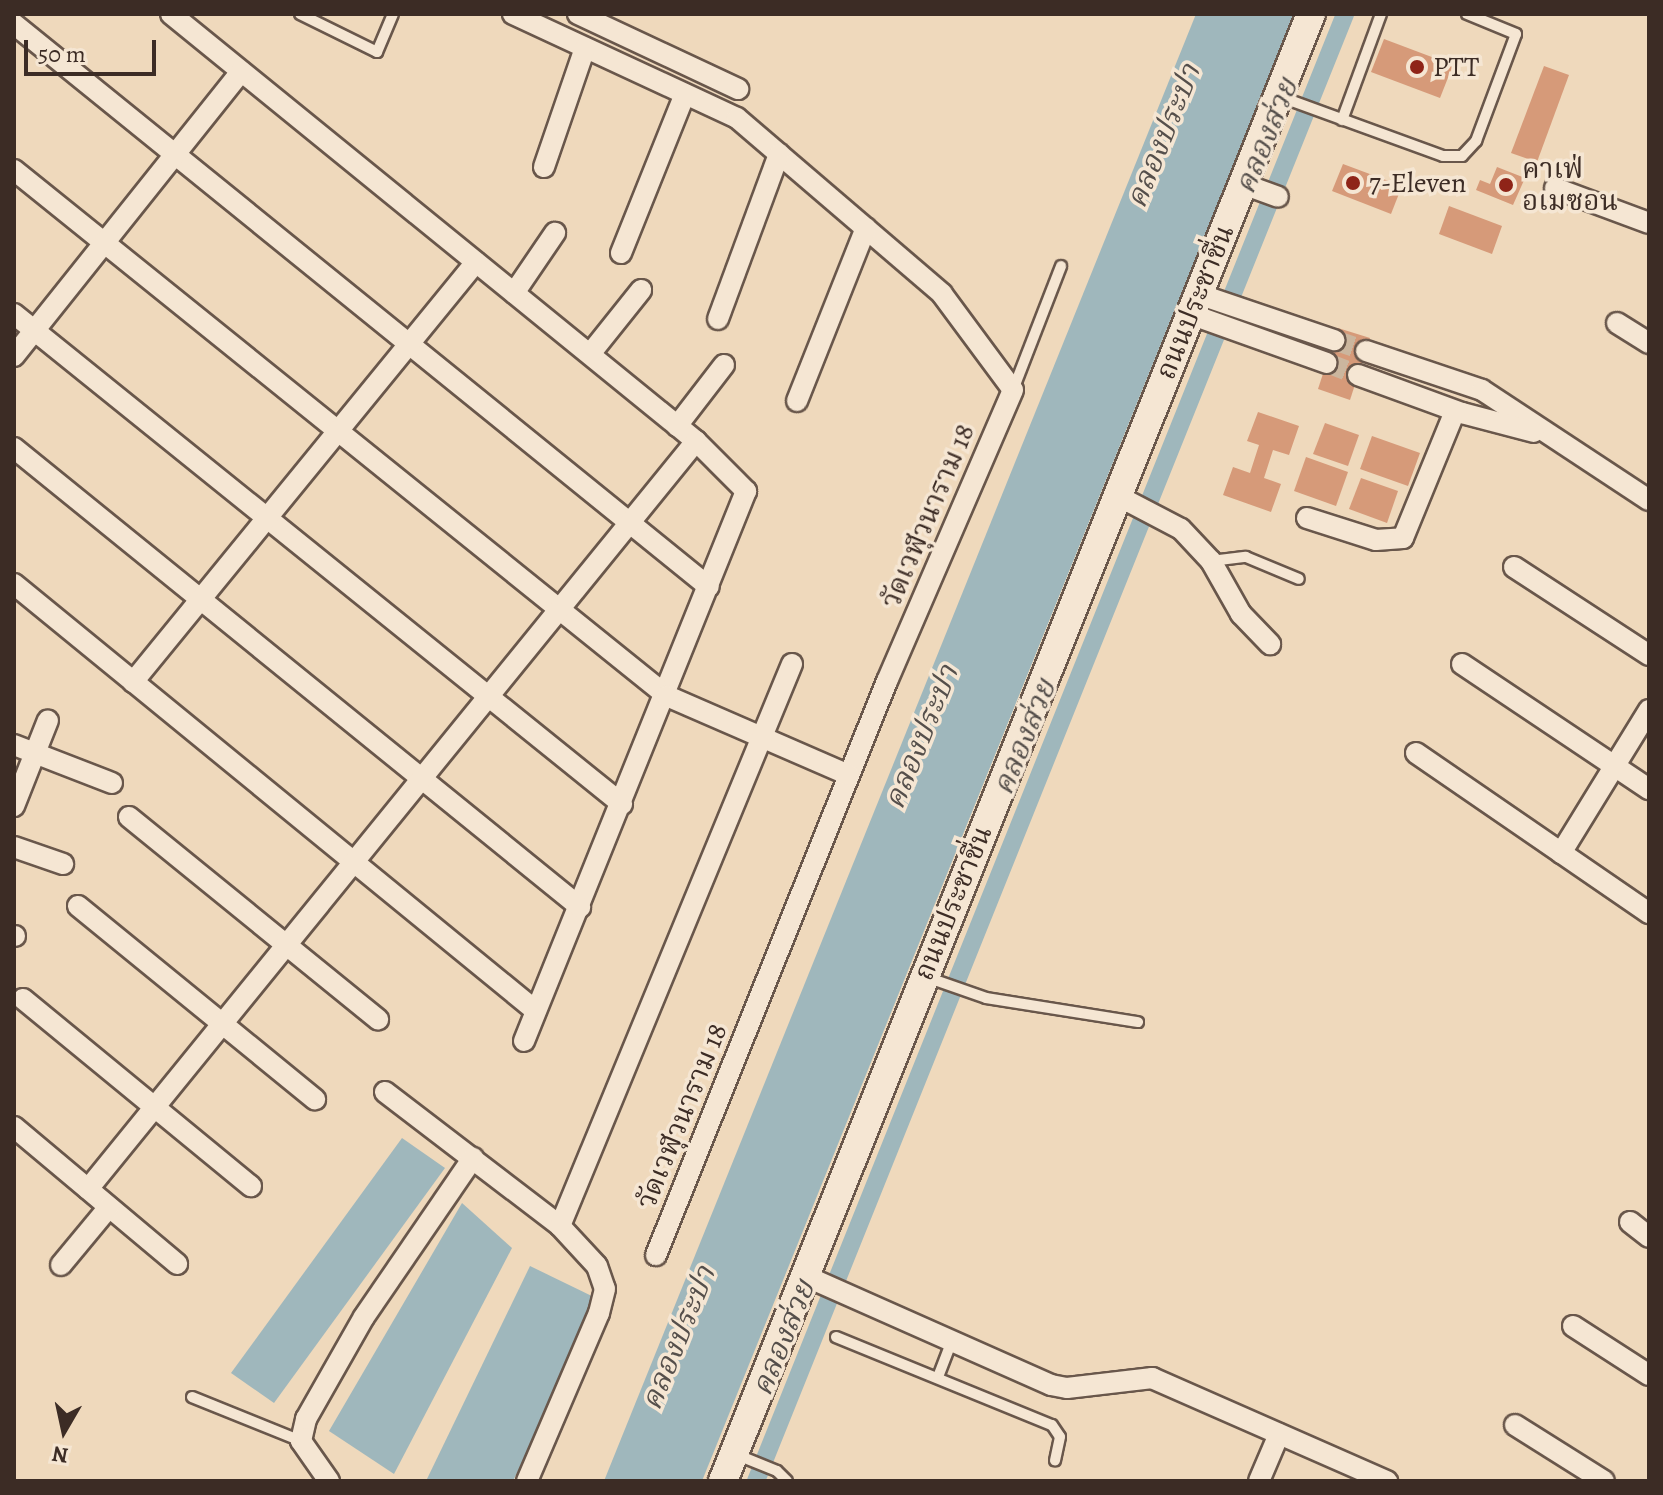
<!DOCTYPE html>
<html>
<head>
<meta charset="utf-8">
<style>
	body { margin:0 }
	#map { position:relative; width:1663px; height:1495px; overflow:hidden; background:#efd9bc; font-family:Alegreya,"Noto Serif Thai",serif }
	div>[style] { position:absolute }
	.water>* { inset:0; background:#9fb7bc }
	.canal>* { height:18px; margin:-9px; padding:0 9px; transform-origin:9px; border-radius:9px; background:#9fb7bc }
	.building>* { inset:0; background:#d69a79 }
	.street-tunnel>* { height:20px; margin-top:-10px; transform-origin:0; background:repeating-linear-gradient(90deg,#cbb69e 0 20px,transparent 0 30px) }
	.roads { filter:drop-shadow(2px 0 #69574b) drop-shadow(-2px 0 #69574b) drop-shadow(0 2px #69574b) drop-shadow(0 -2px #69574b) }
	.lane>* { height:10px; margin:-5px; padding:0 5px; transform-origin:5px; border-radius:5px; background:#f5e6d3 }
	.street>* { height:20px; margin:-10px; padding:0 10px; transform-origin:10px; border-radius:10px; background:#f5e6d3 }
	.secondary>* { height:28px; margin:-14px; padding:0 14px; transform-origin:14px; border-radius:14px; background:#f5e6d3 }
	.dots>* { width:22px; height:22px; translate:-50% -50%; box-sizing:border-box; border:4px solid #f5e6d3; border-radius:50% }
	span { translate:-50% -50%; white-space:nowrap; text-align:center; line-height:1.15; -webkit-text-stroke:7px #f5e6d3; paint-order:stroke }
	.poi-label { font-size:28px; color:#3c2c25 }
	.left { translate:0 -50%; text-align:left }
	.street-label { font-size:28px; color:#3c2c25 }
	.water-label { font-size:30px; color:#554f4b; font-style:italic }
	.frame { position:absolute; inset:0; border:16px solid #3c2c25; pointer-events:none }
	.north { position:absolute; left:24px; top:1391px; width:80px; height:80px; -webkit-text-stroke:6px #f5e6d3; paint-order:stroke; rotate:189deg; font-size:22px; font-weight:700; line-height:32px; text-align:center; color:#3c2c25 }
	.north::after { content:''; display:block; margin:auto; width:28px; height:36px; background:#3c2c25; clip-path:polygon(50% 0,100% 100%,50% 72%,0 100%) }
	.scale { position:absolute; left:24px; top:40px; width:132px; height:36px; box-sizing:border-box; border:4px solid #3c2c25; border-top:0; padding-left:10px; font-size:24px; line-height:28px; white-space:nowrap; color:#3c2c25; -webkit-text-stroke:6px #f5e6d3; paint-order:stroke }
</style>
</head>
<body>
<div id="map">
	<div class="water">
		<div style="clip-path:polygon(1196px 14px,1294px 14px,702px 1481px,604px 1481px)"></div>
		<div style="clip-path:polygon(402px 1138px,445px 1168px,274px 1403px,231px 1373px)"></div>
		<div style="clip-path:polygon(462px 1203px,512px 1248px,394px 1474px,329px 1431px)"></div>
		<div style="clip-path:polygon(530px 1266px,600px 1300px,513px 1481px,426px 1481px)"></div>
	</div>
	<div class="canal">
		<div style="left:756px;top:1481px;width:1581px;rotate:-68.12deg"></div>
	</div>
	<div class="building">
		<div style="clip-path:polygon(1384px 39px,1453px 65px,1440px 98px,1371px 72px)"></div>
		<div style="clip-path:polygon(1544px 66px,1569px 75px,1537px 162px,1511px 153px)"></div>
		<div style="clip-path:polygon(1343px 164px,1402px 186px,1391px 214px,1332px 191px)"></div>
		<div style="clip-path:polygon(1497px 167px,1525px 178px,1513px 205px,1476px 190px,1480px 180px,1490px 184px)"></div>
		<div style="clip-path:polygon(1449px 206px,1502px 226px,1492px 254px,1439px 234px)"></div>
		<div style="clip-path:polygon(1338px 328px,1370px 338px,1350px 400px,1318px 389px)"></div>
		<div style="clip-path:polygon(1258px 412px,1299px 426px,1289px 455px,1273px 450px,1264px 478px,1281px 484px,1271px 512px,1223px 495px,1233px 467px,1250px 473px,1259px 445px,1247px 441px)"></div>
		<div style="clip-path:polygon(1325px 423px,1359px 435px,1348px 466px,1313px 454px)"></div>
		<div style="clip-path:polygon(1372px 436px,1420px 453px,1408px 486px,1360px 469px)"></div>
		<div style="clip-path:polygon(1306px 457px,1348px 472px,1336px 506px,1294px 491px)"></div>
		<div style="clip-path:polygon(1361px 478px,1398px 491px,1387px 523px,1349px 509px)"></div>
	</div>
	<div class="street-tunnel">
		<div style="left:1334px;top:340px;width:34px;rotate:19deg"></div>
		<div style="left:1327px;top:363px;width:33px;rotate:21deg"></div>
	</div>
	<div class="roads">
		<div class="lane">
			<div style="left:300px;top:14px;width:86px;rotate:26.3deg"></div>
			<div style="left:377px;top:52px;width:41px;rotate:-67.2deg"></div>
			<div style="left:1281px;top:97px;width:172px;rotate:20deg"></div>
			<div style="left:1443px;top:156px;width:19px"></div>
			<div style="left:1462px;top:156px;width:21px;rotate:-47deg"></div>
			<div style="left:1476px;top:141px;width:114px;rotate:-69.5deg"></div>
			<div style="left:1516px;top:34px;width:53px;rotate:-157.8deg"></div>
			<div style="left:1342px;top:120px;width:113px;rotate:-69.8deg"></div>
			<div style="left:1013px;top:390px;width:133px;rotate:-68.8deg"></div>
			<div style="left:1211px;top:561px;width:35px;rotate:-7deg"></div>
			<div style="left:1246px;top:557px;width:57px;rotate:22.5deg"></div>
			<div style="left:929px;top:978px;width:60px;rotate:19.3deg"></div>
			<div style="left:986px;top:998px;width:154px;rotate:9deg"></div>
			<div style="left:836px;top:1337px;width:233px;rotate:22.2deg"></div>
			<div style="left:1052px;top:1425px;width:14px;rotate:56deg"></div>
			<div style="left:1060px;top:1437px;width:24px;rotate:102deg"></div>
			<div style="left:938px;top:1377px;width:39px;rotate:-69deg"></div>
			<div style="left:192px;top:1397px;width:118px;rotate:22deg"></div>
			<div style="left:735px;top:1454px;width:45px;rotate:22deg"></div>
			<div style="left:777px;top:1471px;width:14px;rotate:45deg"></div>
		</div>
		<div class="street">
			<div style="left:171px;top:14px;width:677px;rotate:39.12deg"></div>
			<div style="left:696px;top:441px;width:71px;rotate:45deg"></div>
			<div style="left:746px;top:491px;width:593px;rotate:111.98deg"></div>
			<div style="left:513px;top:14px;width:247px;rotate:24.9deg"></div>
			<div style="left:737px;top:118px;width:270px;rotate:40.6deg"></div>
			<div style="left:942px;top:294px;width:119px;rotate:53.5deg"></div>
			<div style="left:1013px;top:390px;width:317px;rotate:113.4deg"></div>
			<div style="left:887px;top:681px;width:619px;rotate:111.92deg"></div>
			<div style="left:578px;top:14px;width:177px;rotate:25.1deg"></div>
			<div style="left:14px;top:24px;width:894px;rotate:39.01deg"></div>
			<div style="left:544px;top:167px;width:126px;rotate:-71deg"></div>
			<div style="left:14px;top:170px;width:839px;rotate:38.85deg"></div>
			<div style="left:667px;top:696px;width:198px;rotate:23.5deg"></div>
			<div style="left:1243px;top:184px;width:37px;rotate:20deg"></div>
			<div style="left:1555px;top:188px;width:100px;rotate:20.4deg"></div>
			<div style="left:621px;top:253px;width:171px;rotate:-68.1deg"></div>
			<div style="left:514px;top:293px;width:73px;rotate:-55.7deg"></div>
			<div style="left:1198px;top:294px;width:144px;rotate:18.7deg"></div>
			<div style="left:14px;top:314px;width:781px;rotate:38.87deg"></div>
			<div style="left:1190px;top:314px;width:145px;rotate:19.7deg"></div>
			<div style="left:718px;top:319px;width:176px;rotate:-69.7deg"></div>
			<div style="left:1617px;top:323px;width:38px;rotate:32deg"></div>
			<div style="left:1366px;top:351px;width:122px;rotate:18.6deg"></div>
			<div style="left:1482px;top:390px;width:200px;rotate:33.4deg"></div>
			<div style="left:590px;top:354px;width:82px;rotate:-51.4deg"></div>
			<div style="left:14px;top:356px;width:364px;rotate:-51.4deg"></div>
			<div style="left:1358px;top:375px;width:111px;rotate:20.1deg"></div>
			<div style="left:1462px;top:413px;width:74px;rotate:14.8deg"></div>
			<div style="left:797px;top:401px;width:186px;rotate:-68.3deg"></div>
			<div style="left:677px;top:426px;width:77px;rotate:-52.4deg"></div>
			<div style="left:14px;top:448px;width:729px;rotate:39.04deg"></div>
			<div style="left:1116px;top:495px;width:73px;rotate:27.6deg"></div>
			<div style="left:1181px;top:529px;width:44px;rotate:46.8deg"></div>
			<div style="left:1211px;top:561px;width:61px;rotate:60.5deg"></div>
			<div style="left:1241px;top:614px;width:42px;rotate:46deg"></div>
			<div style="left:1307px;top:518px;width:72px;rotate:17.7deg"></div>
			<div style="left:1376px;top:540px;width:27px;rotate:-4deg"></div>
			<div style="left:1403px;top:538px;width:137px;rotate:-67.7deg"></div>
			<div style="left:1514px;top:567px;width:161px;rotate:33.1deg"></div>
			<div style="left:14px;top:584px;width:674px;rotate:39.28deg"></div>
			<div style="left:1462px;top:664px;width:225px;rotate:33.8deg"></div>
			<div style="left:133px;top:682px;width:542px;rotate:-50.76deg"></div>
			<div style="left:14px;top:745px;width:105px;rotate:21.2deg"></div>
			<div style="left:1416px;top:753px;width:283px;rotate:34.5deg"></div>
			<div style="left:14px;top:806px;width:92px;rotate:-68.4deg"></div>
			<div style="left:129px;top:817px;width:321px;rotate:39.1deg"></div>
			<div style="left:14px;top:847px;width:52px;rotate:19.1deg"></div>
			<div style="left:1561px;top:853px;width:168px;rotate:-58.4deg"></div>
			<div style="left:78px;top:906px;width:306px;rotate:39.2deg"></div>
			<div style="left:14px;top:936px;width:1px"></div>
			<div style="left:23px;top:999px;width:295px;rotate:39.4deg"></div>
			<div style="left:385px;top:1092px;width:220px;rotate:37.4deg"></div>
			<div style="left:560px;top:1226px;width:54px;rotate:47.2deg"></div>
			<div style="left:597px;top:1266px;width:24px;rotate:71deg"></div>
			<div style="left:605px;top:1289px;width:25px;rotate:104deg"></div>
			<div style="left:599px;top:1313px;width:183px;rotate:113.2deg"></div>
			<div style="left:14px;top:1127px;width:213px;rotate:40deg"></div>
			<div style="left:88px;top:1189px;width:964px;rotate:-50.89deg"></div>
			<div style="left:1630px;top:1222px;width:24px;rotate:38deg"></div>
			<div style="left:560px;top:1226px;width:608px;rotate:-67.57deg"></div>
			<div style="left:61px;top:1265px;width:75px;rotate:-50.4deg"></div>
			<div style="left:803px;top:1275px;width:271px;rotate:23.9deg"></div>
			<div style="left:1051px;top:1385px;width:16px;rotate:11deg"></div>
			<div style="left:1067px;top:1388px;width:86px;rotate:-6.7deg"></div>
			<div style="left:1152px;top:1378px;width:257px;rotate:23.7deg"></div>
			<div style="left:1573px;top:1326px;width:90px;rotate:32.8deg"></div>
			<div style="left:1515px;top:1425px;width:105px;rotate:32.2deg"></div>
			<div style="left:329px;top:1481px;width:49px;rotate:-125deg"></div>
			<div style="left:301px;top:1441px;width:23px;rotate:-77deg"></div>
			<div style="left:306px;top:1419px;width:117px;rotate:-60.4deg"></div>
			<div style="left:364px;top:1317px;width:193px;rotate:-55.6deg"></div>
			<div style="left:1259px;top:1481px;width:51px;rotate:-66.9deg"></div>
		</div>
		<div class="secondary">
			<div style="left:723px;top:1481px;width:1580px;rotate:-68.16deg"></div>
		</div>
	</div>
	<div class="dots">
		<div style="left:1417px;top:67px;background:#8f2418"></div>
		<div style="left:1353px;top:183px;background:#8f2418"></div>
		<div style="left:1506px;top:185px;background:#8f2418"></div>
	</div>
	<div class="poi-label">
		<span class="left" style="left:1433px;top:67px">PTT</span>
		<span class="left" style="left:1522px;top:185px">คาเฟ่<br>อเมซอน</span>
		<span class="left" style="left:1369px;top:183px">7-Eleven</span>
	</div>
	<div class="street-label">
		<span style="left:1195px;top:302px;rotate:-68deg">ถนนประชาชื่น</span>
		<span style="left:928px;top:516px;rotate:-67deg">วัดเวฬุวนาราม 18</span>
		<span style="left:953px;top:903px;rotate:-68deg">ถนนประชาชื่น</span>
		<span style="left:682px;top:1116px;rotate:-68deg">วัดเวฬุวนาราม 18</span>
	</div>
	<div class="water-label">
		<span style="left:1163px;top:136px;rotate:-68deg">คลองประปา</span>
		<span style="left:1266px;top:136px;rotate:-68deg">คลองส่วย</span>
		<span style="left:921px;top:737px;rotate:-68deg">คลองประปา</span>
		<span style="left:1024px;top:737px;rotate:-68deg">คลองส่วย</span>
		<span style="left:678px;top:1338px;rotate:-68deg">คลองประปา</span>
		<span style="left:783px;top:1338px;rotate:-68deg">คลองส่วย</span>
	</div>
	<div class="frame"></div>
	<div class="north">N</div>
	<div class="scale">50 m</div>
</div>
</body>
</html>
